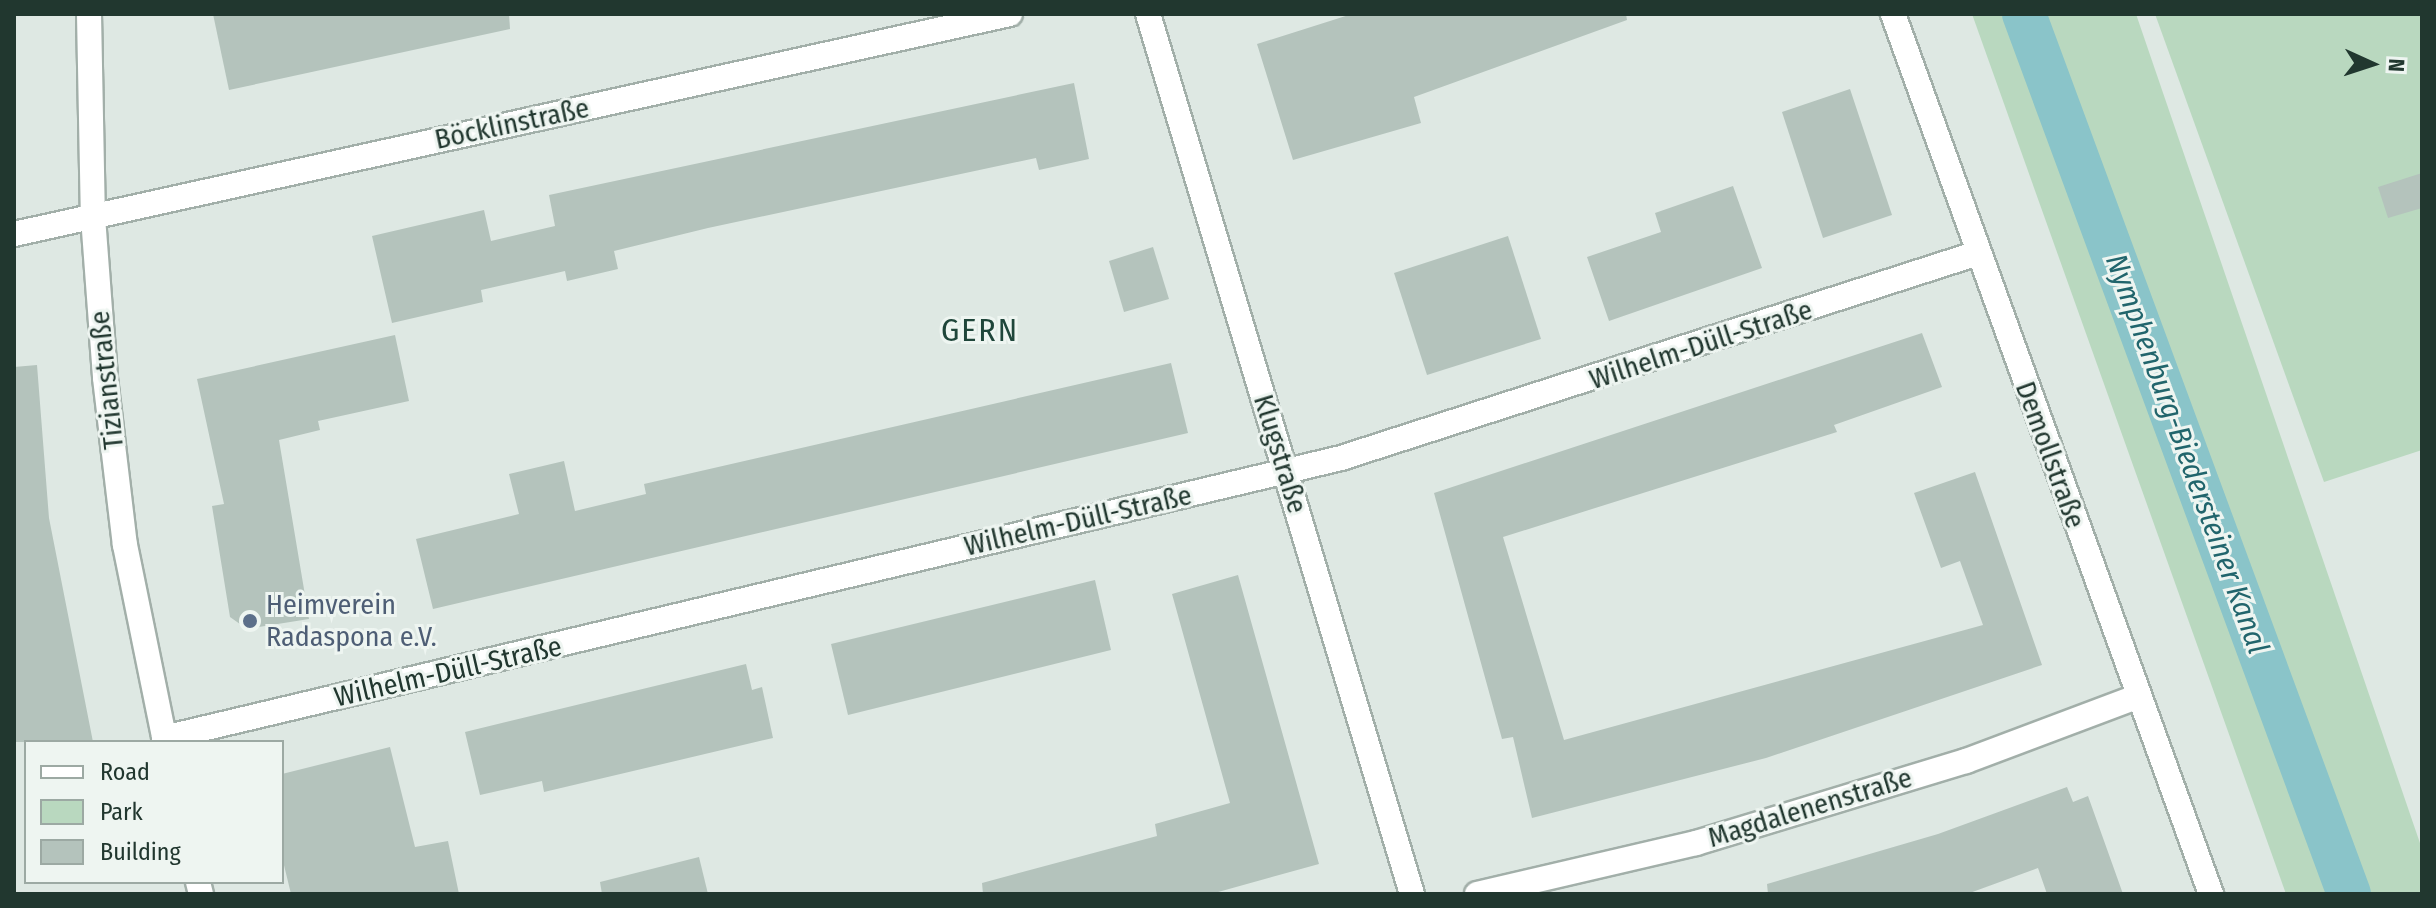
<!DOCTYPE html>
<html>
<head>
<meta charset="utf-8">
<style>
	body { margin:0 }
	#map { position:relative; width:2436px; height:908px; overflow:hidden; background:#dee8e3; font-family:"Fira Sans Condensed",sans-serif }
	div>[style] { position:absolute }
	.green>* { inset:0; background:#b9d8bf }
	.canal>* { height:44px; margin:-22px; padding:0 22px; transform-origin:22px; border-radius:22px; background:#8ac4c9 }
	.building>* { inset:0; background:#b4c3bc }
	.roads { filter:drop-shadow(2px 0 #a2afa9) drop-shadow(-2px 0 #a2afa9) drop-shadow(0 2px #a2afa9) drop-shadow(0 -2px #a2afa9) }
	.street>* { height:24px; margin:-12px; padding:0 12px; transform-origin:12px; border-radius:12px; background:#fff }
	.dots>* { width:22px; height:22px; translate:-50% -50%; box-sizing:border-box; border:4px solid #eef5f1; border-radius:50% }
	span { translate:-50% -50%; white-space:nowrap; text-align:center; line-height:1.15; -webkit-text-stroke:6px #eef5f1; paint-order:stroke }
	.street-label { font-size:28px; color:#21372f }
	.service-label { font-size:28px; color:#4e5e75 }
	.left { translate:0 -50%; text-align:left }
	.water-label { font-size:30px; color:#21656c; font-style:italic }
	.quarter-label { font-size:32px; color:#1f463a; letter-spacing:2px }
	.frame { position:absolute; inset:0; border:16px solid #21372f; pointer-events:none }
	.legend { position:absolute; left:24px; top:740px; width:260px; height:144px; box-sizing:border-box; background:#eef5f1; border:2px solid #9ca9a3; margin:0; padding:10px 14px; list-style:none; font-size:24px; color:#21372f }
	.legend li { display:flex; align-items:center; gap:16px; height:40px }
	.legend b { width:40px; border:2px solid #9ca9a3 }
	.north { position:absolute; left:2332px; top:24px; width:80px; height:80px; -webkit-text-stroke:6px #eef5f1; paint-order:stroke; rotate:93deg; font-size:22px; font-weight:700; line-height:32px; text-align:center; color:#21372f }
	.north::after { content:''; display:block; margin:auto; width:28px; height:36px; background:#21372f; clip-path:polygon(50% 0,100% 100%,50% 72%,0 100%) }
</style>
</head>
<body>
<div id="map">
	<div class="green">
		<div style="clip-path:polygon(1972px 14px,2136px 14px,2422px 849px,2422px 894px,2286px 894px)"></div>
		<div style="clip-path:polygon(2155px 14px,2422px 14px,2422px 450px,2324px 482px)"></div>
	</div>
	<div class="canal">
		<div style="left:2024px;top:14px;width:938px;rotate:69.73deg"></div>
	</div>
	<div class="building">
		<div style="clip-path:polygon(213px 14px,509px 14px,510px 29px,229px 90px)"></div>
		<div style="clip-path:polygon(1352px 14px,1626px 14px,1627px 20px,1414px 97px,1421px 123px,1293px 160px,1257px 44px)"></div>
		<div style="clip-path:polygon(1074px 83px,1089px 159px,1039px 170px,1036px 158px,708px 228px,614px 251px,618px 269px,567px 281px,565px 271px,481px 290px,483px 302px,392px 323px,372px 236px,484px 210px,491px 241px,555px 226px,549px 195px)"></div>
		<div style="clip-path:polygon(1850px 89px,1892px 215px,1823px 238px,1782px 112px)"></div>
		<div style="clip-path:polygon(2422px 173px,2422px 208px,2388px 218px,2378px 187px)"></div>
		<div style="clip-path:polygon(1733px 186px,1762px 268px,1609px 321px,1587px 257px,1661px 232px,1655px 213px)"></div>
		<div style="clip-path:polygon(1508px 236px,1541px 339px,1427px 375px,1394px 273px)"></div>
		<div style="clip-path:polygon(1153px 247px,1169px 299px,1124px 312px,1109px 261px)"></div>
		<div style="clip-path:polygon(1922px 333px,1942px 387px,1834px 425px,1837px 432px,1503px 537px,1564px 740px,1983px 625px,1960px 561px,1941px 568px,1914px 493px,1975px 472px,2042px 665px,1766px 758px,1532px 818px,1513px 737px,1502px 739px,1434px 493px)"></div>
		<div style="clip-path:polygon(395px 335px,409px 401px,318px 421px,320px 430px,279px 440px,309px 619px,247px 629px,230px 617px,212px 506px,224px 504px,197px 379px)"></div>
		<div style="clip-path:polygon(1171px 363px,1188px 433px,433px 609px,416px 539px,519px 514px,509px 474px,564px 461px,575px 511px,646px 494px,644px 484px)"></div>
		<div style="clip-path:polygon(37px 365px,49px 518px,93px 742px,14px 742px,14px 367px)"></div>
		<div style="clip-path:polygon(1238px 575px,1319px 864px,1211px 894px,983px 894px,982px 883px,1157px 836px,1155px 824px,1230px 803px,1172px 594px)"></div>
		<div style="clip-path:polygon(1095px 580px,1111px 650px,848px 715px,831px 644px)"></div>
		<div style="clip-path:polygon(746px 664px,752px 690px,762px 687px,773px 738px,544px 792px,542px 781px,480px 795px,465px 732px)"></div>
		<div style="clip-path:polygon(390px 747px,415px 847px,448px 841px,459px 894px,291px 894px,282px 857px,282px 774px)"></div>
		<div style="clip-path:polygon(2067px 787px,2073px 802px,2088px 796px,2123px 894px,2047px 894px,2038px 868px,1967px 894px,1768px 894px,1767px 884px,1938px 834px)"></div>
		<div style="clip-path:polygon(699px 857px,708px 894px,602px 894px,600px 882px)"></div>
	</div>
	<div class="roads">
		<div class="street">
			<div style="left:89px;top:14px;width:203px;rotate:88.9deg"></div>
			<div style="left:93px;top:217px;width:161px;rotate:85.7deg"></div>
			<div style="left:105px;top:378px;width:168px;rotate:83.2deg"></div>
			<div style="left:125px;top:545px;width:201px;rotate:78.5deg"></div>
			<div style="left:1148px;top:14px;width:919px;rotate:73.3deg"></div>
			<div style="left:1893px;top:14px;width:936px;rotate:70.13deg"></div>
			<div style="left:14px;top:234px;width:1020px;rotate:-12.46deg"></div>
			<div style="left:164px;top:738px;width:1210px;rotate:-13.38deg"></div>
			<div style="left:1341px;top:458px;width:669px;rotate:-17.84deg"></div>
			<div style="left:198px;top:882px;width:12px;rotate:76deg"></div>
			<div style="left:1477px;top:894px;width:225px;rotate:-13.1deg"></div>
			<div style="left:1696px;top:843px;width:282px;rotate:-16.9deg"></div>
			<div style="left:1966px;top:761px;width:182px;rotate:-20.6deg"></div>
		</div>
	</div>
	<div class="dots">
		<div style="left:250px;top:621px;background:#5c6f8a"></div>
	</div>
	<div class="street-label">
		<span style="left:512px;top:124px;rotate:-12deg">Böcklinstraße</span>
		<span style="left:1701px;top:345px;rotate:-18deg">Wilhelm-Düll-Straße</span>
		<span style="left:107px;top:380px;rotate:-96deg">Tizianstraße</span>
		<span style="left:1280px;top:454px;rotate:73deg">Klugstraße</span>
		<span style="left:2050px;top:455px;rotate:70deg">Demollstraße</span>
		<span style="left:1078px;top:521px;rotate:-13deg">Wilhelm-Düll-Straße</span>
		<span style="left:448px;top:672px;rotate:-13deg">Wilhelm-Düll-Straße</span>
		<span style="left:1810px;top:808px;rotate:-17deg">Magdalenenstraße</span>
	</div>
	<div class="service-label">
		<span class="left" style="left:266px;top:621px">Heimverein<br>Radaspona e.V.</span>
	</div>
	<div class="water-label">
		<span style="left:2187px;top:454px;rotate:70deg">Nymphenburg-Biedersteiner Kanal</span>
	</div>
	<div class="quarter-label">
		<span style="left:980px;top:330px">GERN</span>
	</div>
	<div class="frame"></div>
	<ul class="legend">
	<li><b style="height:10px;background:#fff"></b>Road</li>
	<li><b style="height:22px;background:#b9d8bf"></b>Park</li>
	<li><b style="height:22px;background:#b4c3bc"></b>Building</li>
	</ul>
	<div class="north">N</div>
</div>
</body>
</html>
